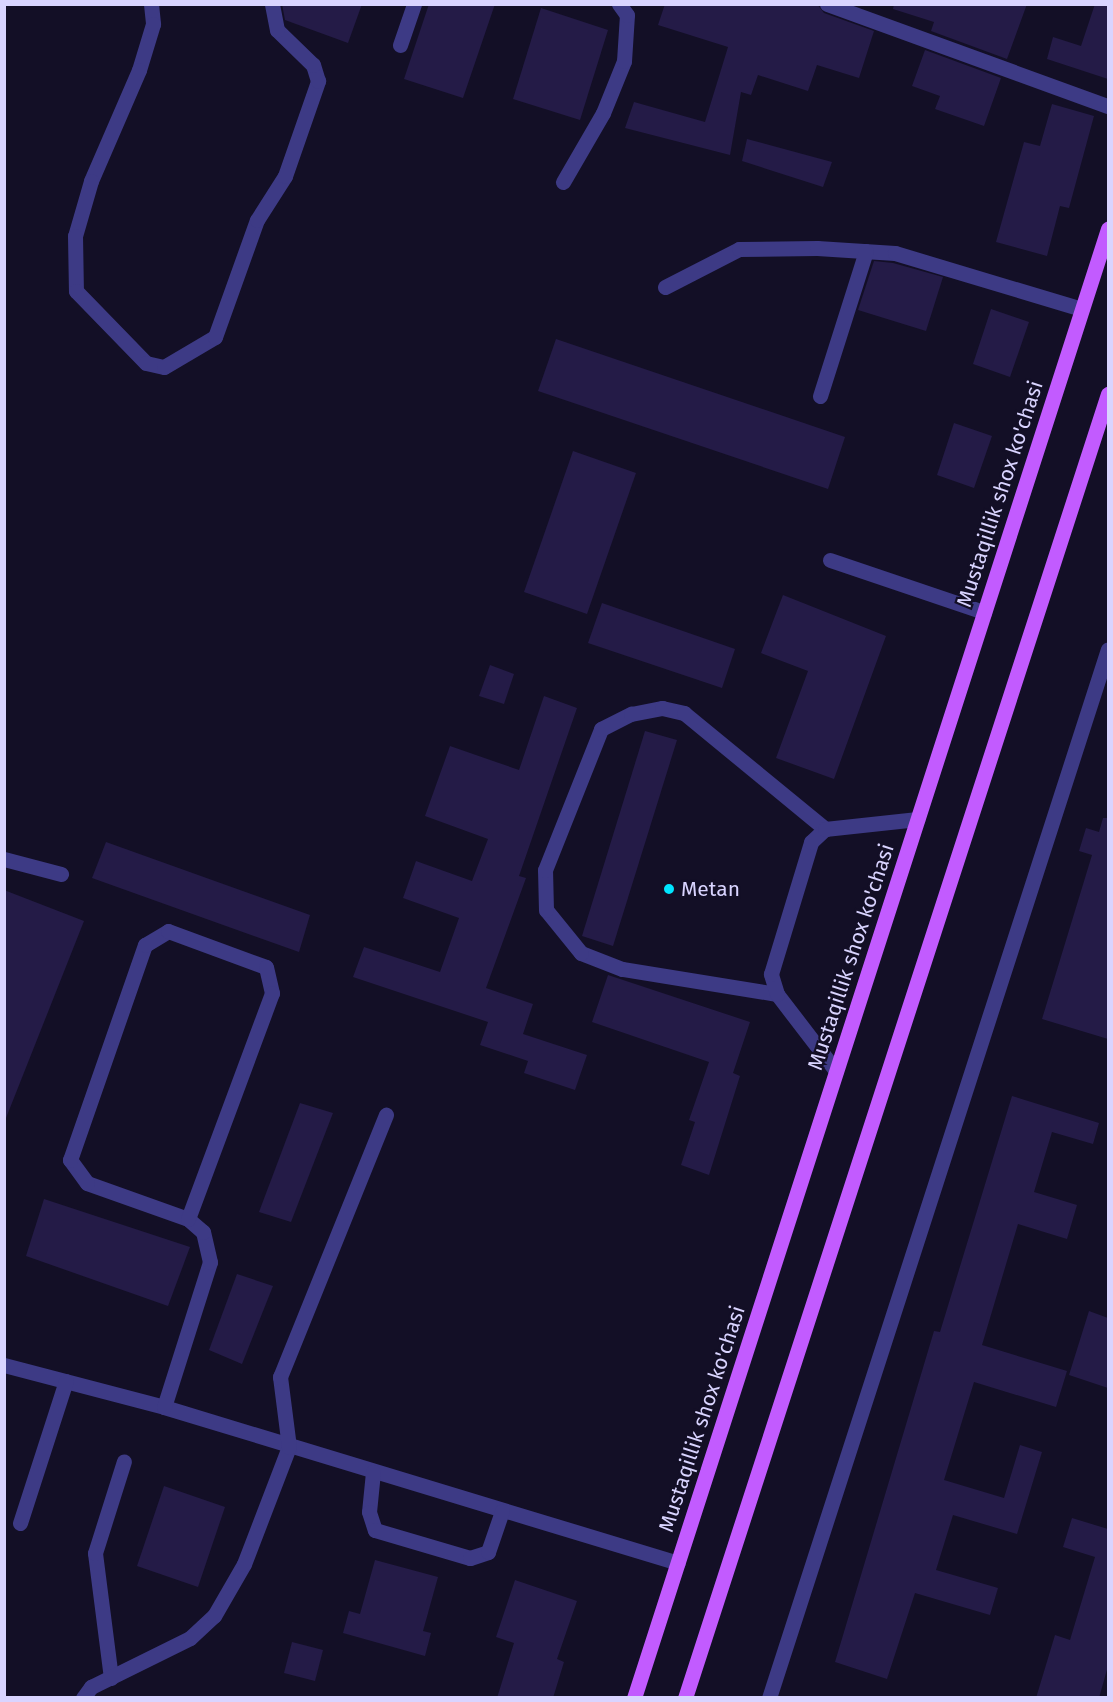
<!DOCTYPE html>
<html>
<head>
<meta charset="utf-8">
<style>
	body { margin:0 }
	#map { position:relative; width:1113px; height:1702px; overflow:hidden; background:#130f26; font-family:"Fira Sans",sans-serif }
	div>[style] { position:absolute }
	.building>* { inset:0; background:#241b47 }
	.lane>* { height:15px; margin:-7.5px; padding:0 7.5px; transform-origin:7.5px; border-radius:7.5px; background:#3d3a85 }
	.street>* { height:15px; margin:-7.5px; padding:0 7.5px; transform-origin:7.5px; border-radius:7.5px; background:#3d3a85 }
	.primary>* { height:15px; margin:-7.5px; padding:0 7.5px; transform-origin:7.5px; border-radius:7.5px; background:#c25bff }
	.dots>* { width:16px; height:16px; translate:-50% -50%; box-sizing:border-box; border:3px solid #130f26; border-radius:50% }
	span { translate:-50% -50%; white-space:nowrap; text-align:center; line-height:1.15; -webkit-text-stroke:4.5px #130f26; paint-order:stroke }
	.street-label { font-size:21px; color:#d9d4ff }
	.poi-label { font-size:21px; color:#d9d4ff }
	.left { translate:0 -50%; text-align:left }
	.frame { position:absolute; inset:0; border:6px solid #d9d4ff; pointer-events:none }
</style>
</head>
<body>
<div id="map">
	<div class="building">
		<div style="clip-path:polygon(282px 4px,362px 4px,348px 43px,285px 20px)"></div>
		<div style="clip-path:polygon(429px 4px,495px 4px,463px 98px,404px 79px)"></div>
		<div style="clip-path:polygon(665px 4px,817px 4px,824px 13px,874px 31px,859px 78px,817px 65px,808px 91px,758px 75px,751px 95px,741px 92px,730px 155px,625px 128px,634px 102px,705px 122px,728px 47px,658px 25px)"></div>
		<div style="clip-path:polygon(894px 4px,1027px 4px,1007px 59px,931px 31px,934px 22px,893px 9px)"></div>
		<div style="clip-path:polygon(1095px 4px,1108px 4px,1108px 79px,1047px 59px,1053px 37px,1081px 46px)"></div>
		<div style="clip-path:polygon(541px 8px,608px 30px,580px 120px,513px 99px)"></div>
		<div style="clip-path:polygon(925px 50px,1001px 78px,984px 126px,935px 109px,940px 96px,912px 86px)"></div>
		<div style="clip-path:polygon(1052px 104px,1094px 116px,1069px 208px,1060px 206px,1047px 256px,996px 242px,1024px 142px,1040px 146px)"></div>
		<div style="clip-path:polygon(747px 139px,832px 162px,823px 187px,742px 161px)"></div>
		<div style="clip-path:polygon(874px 261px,893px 263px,943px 277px,926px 331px,858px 310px)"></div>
		<div style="clip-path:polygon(991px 309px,1029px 322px,1010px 377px,973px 364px)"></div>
		<div style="clip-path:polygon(556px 339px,845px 437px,828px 489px,538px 391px)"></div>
		<div style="clip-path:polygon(954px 423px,992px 436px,974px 488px,937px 475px)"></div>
		<div style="clip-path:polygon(573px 451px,636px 473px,587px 614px,524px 592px)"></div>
		<div style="clip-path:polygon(783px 595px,886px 636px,834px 779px,776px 758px,808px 671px,761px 653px)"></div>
		<div style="clip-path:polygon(602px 603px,735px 649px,722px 688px,588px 643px)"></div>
		<div style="clip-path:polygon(490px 665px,514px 674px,504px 704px,479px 696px)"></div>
		<div style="clip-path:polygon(544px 696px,577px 708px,519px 876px,526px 878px,486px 988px,533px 1004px,523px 1034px,587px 1055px,575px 1090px,524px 1073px,528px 1061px,480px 1045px,488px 1022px,353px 977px,364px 947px,440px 972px,459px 918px,403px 898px,416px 861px,472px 881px,488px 839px,425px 816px,450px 746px,519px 770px)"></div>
		<div style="clip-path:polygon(645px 731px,677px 740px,613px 946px,582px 936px)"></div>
		<div style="clip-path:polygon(1103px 818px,1108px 818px,1108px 1039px,1042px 1019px,1092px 855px,1079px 851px,1086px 828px,1099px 832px)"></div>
		<div style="clip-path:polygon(106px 842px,310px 915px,299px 952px,92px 878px)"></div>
		<div style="clip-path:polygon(4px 890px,84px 921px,6px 1118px,4px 1118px)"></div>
		<div style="clip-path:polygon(608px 975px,750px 1022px,733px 1073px,740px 1076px,709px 1175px,681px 1165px,695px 1122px,689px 1120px,709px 1062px,592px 1022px)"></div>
		<div style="clip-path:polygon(1012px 1096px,1099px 1123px,1093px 1144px,1052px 1132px,1034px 1192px,1077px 1205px,1067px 1239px,1018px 1224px,982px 1345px,1067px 1371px,1056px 1407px,974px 1382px,944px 1480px,1004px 1498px,1020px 1445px,1042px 1452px,1017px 1534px,953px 1515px,936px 1570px,998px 1588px,990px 1615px,915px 1593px,887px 1679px,835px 1662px,934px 1331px,940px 1332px)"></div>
		<div style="clip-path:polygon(300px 1103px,333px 1113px,291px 1222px,259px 1212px)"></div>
		<div style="clip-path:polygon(44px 1199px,190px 1247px,168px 1306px,26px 1256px)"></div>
		<div style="clip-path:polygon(237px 1274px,273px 1286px,242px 1364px,209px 1350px)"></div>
		<div style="clip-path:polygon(1089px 1311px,1108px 1318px,1108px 1388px,1069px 1375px)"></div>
		<div style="clip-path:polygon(164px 1486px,225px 1507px,198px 1587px,137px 1566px)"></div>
		<div style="clip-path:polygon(1072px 1518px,1108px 1529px,1108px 1666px,1099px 1698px,1036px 1698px,1055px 1635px,1070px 1640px,1095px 1557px,1063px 1547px)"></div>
		<div style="clip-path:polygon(375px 1560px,438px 1577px,423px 1631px,431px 1633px,425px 1656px,343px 1633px,349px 1611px,360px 1614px)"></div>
		<div style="clip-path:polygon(515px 1580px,577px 1601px,557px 1659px,564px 1662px,553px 1698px,497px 1698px,514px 1643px,496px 1637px)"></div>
		<div style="clip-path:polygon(292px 1642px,323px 1650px,315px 1681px,284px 1673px)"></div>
	</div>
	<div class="lane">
		<div style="left:151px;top:4px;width:20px;rotate:84deg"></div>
		<div style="left:153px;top:24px;width:48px;rotate:106.9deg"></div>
		<div style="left:139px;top:70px;width:121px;rotate:113.4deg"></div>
		<div style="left:91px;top:181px;width:57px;rotate:106.2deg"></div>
		<div style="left:75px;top:236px;width:55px;rotate:89deg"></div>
		<div style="left:76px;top:291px;width:100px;rotate:45.8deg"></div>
		<div style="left:146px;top:363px;width:18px;rotate:13deg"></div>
		<div style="left:164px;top:367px;width:59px;rotate:-30.5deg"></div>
		<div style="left:215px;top:337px;width:124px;rotate:-70.3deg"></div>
		<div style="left:257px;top:220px;width:52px;rotate:-57.5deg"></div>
		<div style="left:285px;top:176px;width:101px;rotate:-70.8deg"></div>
		<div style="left:318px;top:81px;width:17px;rotate:-107deg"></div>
		<div style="left:313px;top:65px;width:50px;rotate:-135.8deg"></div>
		<div style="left:277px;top:30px;width:26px;rotate:-101deg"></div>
		<div style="left:827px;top:4px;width:299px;rotate:20deg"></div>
		<div style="left:400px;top:45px;width:43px;rotate:-71.1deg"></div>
		<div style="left:563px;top:182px;width:80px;rotate:-59.9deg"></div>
		<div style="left:603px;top:113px;width:56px;rotate:-68deg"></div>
		<div style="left:624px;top:61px;width:46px;rotate:-86.3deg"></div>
		<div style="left:627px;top:15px;width:14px;rotate:-126deg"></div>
		<div style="left:665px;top:287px;width:83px;rotate:-27.2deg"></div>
		<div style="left:739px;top:249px;width:78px;rotate:-0.7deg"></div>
		<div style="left:817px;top:248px;width:78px;rotate:3.7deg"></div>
		<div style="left:895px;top:253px;width:195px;rotate:16.7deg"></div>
		<div style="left:820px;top:396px;width:152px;rotate:-72.4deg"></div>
		<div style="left:830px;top:560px;width:163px;rotate:18.7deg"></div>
		<div style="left:4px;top:859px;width:59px;rotate:14.7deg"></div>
		<div style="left:777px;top:994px;width:157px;rotate:-170.8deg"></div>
		<div style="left:622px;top:969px;width:44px;rotate:-158.7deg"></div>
		<div style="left:581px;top:953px;width:55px;rotate:-129.1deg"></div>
		<div style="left:546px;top:910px;width:40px;rotate:-91.4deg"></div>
		<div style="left:545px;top:870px;width:152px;rotate:-68.3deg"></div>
		<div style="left:601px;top:729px;width:34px;rotate:-27deg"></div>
		<div style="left:631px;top:714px;width:32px;rotate:-11deg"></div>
		<div style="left:662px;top:708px;width:23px;rotate:13deg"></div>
		<div style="left:684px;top:713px;width:183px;rotate:39.4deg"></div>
		<div style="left:836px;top:1071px;width:97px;rotate:-127.5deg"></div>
		<div style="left:777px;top:994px;width:21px;rotate:-107deg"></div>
		<div style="left:771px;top:974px;width:138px;rotate:-73.1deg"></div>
		<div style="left:811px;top:842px;width:19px;rotate:-43deg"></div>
		<div style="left:825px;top:829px;width:93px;rotate:-6.2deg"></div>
		<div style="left:4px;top:1365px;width:165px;rotate:14.7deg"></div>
		<div style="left:164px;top:1407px;width:537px;rotate:16.88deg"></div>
		<div style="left:164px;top:1407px;width:152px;rotate:-72.4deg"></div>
		<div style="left:210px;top:1262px;width:31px;rotate:-103deg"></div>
		<div style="left:203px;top:1232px;width:20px;rotate:-139deg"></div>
		<div style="left:188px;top:1219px;width:107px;rotate:-160.4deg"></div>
		<div style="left:87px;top:1183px;width:29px;rotate:-126deg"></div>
		<div style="left:70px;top:1160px;width:228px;rotate:-70.8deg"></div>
		<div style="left:145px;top:945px;width:27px;rotate:-31deg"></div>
		<div style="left:168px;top:931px;width:104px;rotate:20.2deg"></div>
		<div style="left:266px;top:967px;width:27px;rotate:77deg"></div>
		<div style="left:272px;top:993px;width:241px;rotate:110.4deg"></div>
		<div style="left:373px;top:1472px;width:40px;rotate:95.7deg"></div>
		<div style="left:369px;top:1512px;width:19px;rotate:72deg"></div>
		<div style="left:375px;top:1530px;width:99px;rotate:16.4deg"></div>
		<div style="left:470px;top:1558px;width:19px;rotate:-18deg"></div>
		<div style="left:488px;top:1552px;width:43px;rotate:-71.1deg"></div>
		<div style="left:20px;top:1523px;width:149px;rotate:-72.1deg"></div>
		<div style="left:111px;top:1678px;width:126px;rotate:-97.3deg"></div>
		<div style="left:95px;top:1553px;width:96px;rotate:-72.5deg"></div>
		<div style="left:83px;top:1698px;width:14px;rotate:-54deg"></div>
		<div style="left:91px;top:1687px;width:110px;rotate:-26.3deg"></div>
		<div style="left:190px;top:1638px;width:33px;rotate:-43deg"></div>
		<div style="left:214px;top:1616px;width:60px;rotate:-60deg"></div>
		<div style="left:244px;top:1564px;width:125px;rotate:-69deg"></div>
		<div style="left:289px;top:1447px;width:71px;rotate:-97.3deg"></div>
		<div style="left:280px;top:1377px;width:283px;rotate:-68deg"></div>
	</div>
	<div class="street">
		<div style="left:769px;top:1698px;width:1102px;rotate:-72.09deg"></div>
	</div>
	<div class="primary">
		<div style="left:634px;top:1698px;width:1544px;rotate:-72.12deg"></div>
		<div style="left:685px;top:1698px;width:1371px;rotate:-72.03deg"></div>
	</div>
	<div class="dots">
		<div style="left:669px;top:889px;background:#00e5ff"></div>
	</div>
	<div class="street-label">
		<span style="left:1000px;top:494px;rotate:-72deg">Mustaqillik shox ko'chasi</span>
		<span style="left:851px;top:957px;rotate:-72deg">Mustaqillik shox ko'chasi</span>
		<span style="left:702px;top:1419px;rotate:-72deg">Mustaqillik shox ko'chasi</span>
	</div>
	<div class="poi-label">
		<span class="left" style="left:681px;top:889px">Metan</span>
	</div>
	<div class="frame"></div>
</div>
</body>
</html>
